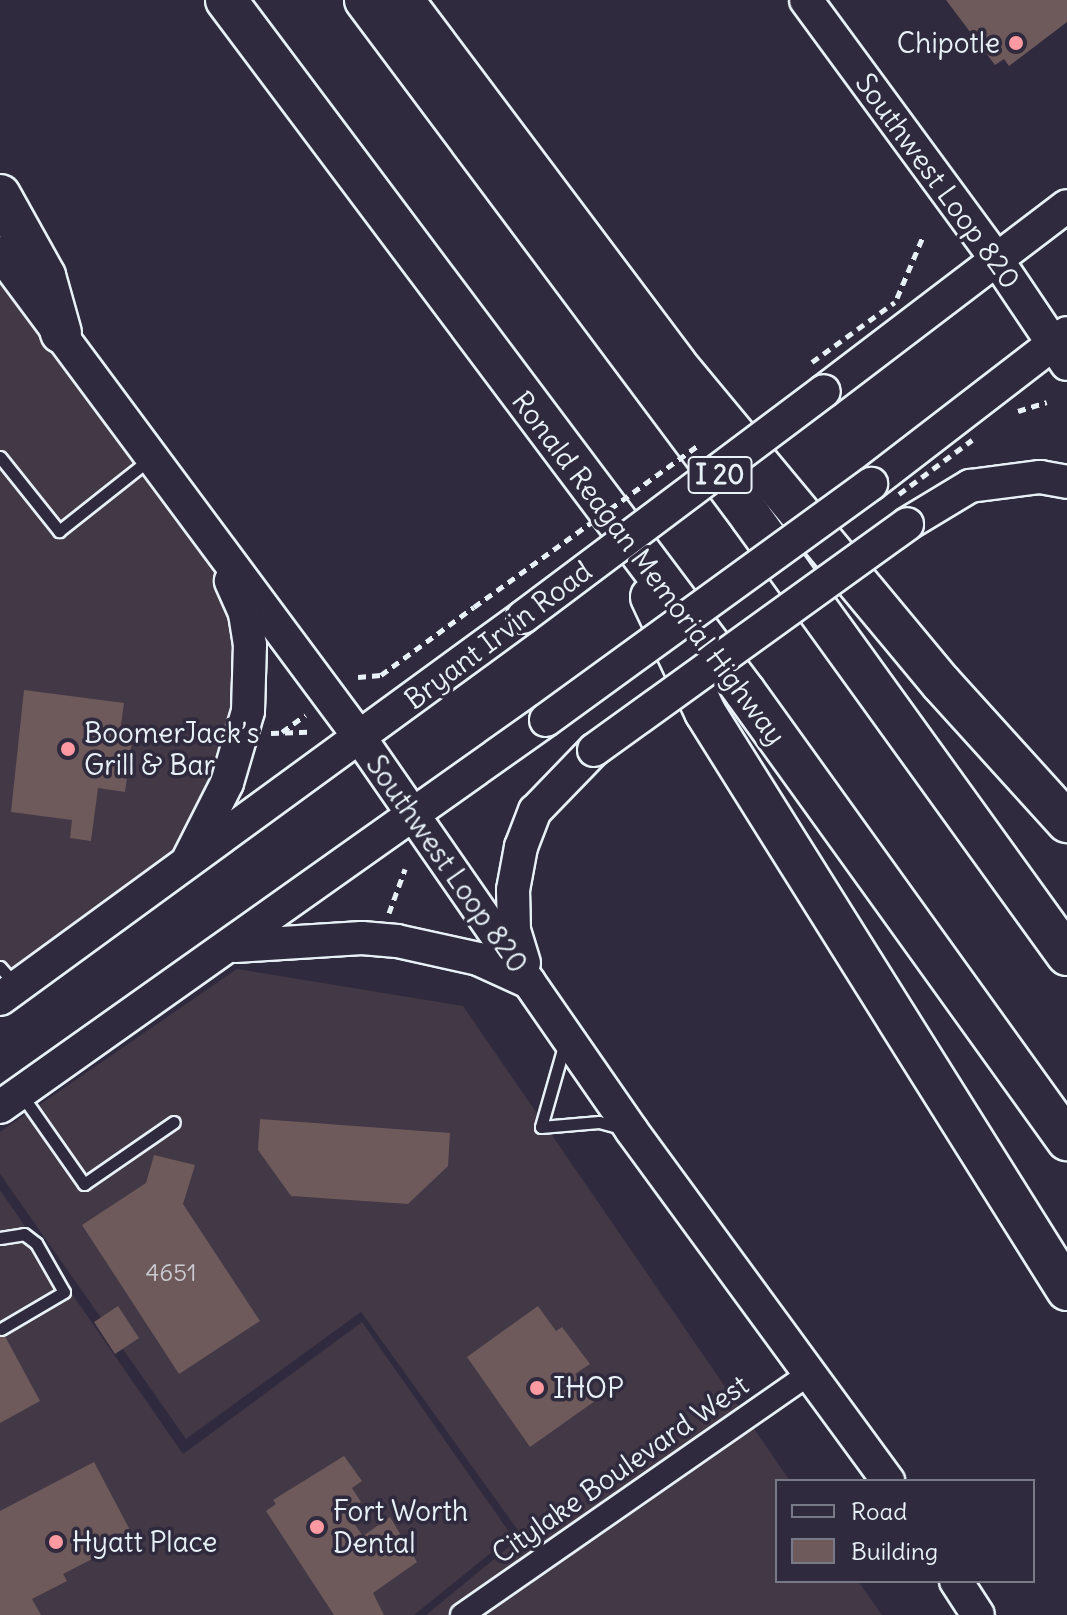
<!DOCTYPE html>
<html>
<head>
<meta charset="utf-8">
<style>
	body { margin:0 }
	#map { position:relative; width:1067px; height:1615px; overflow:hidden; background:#2f2a3d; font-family:Delius,sans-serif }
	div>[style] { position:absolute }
	.built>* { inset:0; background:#423846 }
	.building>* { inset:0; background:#6e5a5b }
	.path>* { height:5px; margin-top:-2.5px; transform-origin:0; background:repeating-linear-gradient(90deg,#e8f1f8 0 8px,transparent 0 14px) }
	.roads { filter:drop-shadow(2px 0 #e8f1f8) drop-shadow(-2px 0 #e8f1f8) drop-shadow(0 2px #e8f1f8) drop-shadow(0 -2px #e8f1f8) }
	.lane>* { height:11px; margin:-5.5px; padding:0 5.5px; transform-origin:5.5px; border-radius:5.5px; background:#2f2a3d }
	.street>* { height:22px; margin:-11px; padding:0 11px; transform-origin:11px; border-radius:11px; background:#2f2a3d }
	.secondary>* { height:32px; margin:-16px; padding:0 16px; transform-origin:16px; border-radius:16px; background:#2f2a3d }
	.highway>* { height:40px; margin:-20px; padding:0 20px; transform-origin:20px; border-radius:20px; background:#2f2a3d }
	.path-bridge>* { height:5px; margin-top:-2.5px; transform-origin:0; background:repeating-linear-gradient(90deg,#e8f1f8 0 8px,transparent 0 14px) }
	.bridges { filter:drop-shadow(2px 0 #e8f1f8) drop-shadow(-2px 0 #e8f1f8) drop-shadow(0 2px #e8f1f8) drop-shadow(0 -2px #e8f1f8) }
	.secondary-bridge>* { height:32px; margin:-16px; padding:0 16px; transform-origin:16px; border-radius:16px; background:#2f2a3d }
	.dots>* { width:22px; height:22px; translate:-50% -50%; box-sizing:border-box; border:4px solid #2f2a3d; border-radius:50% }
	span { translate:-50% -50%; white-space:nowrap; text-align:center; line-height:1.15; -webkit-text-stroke:7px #2f2a3d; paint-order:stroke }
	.number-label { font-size:24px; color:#cacbd1 }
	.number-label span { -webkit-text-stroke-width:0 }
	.shield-label span { padding:2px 6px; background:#2f2a3d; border:2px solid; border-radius:6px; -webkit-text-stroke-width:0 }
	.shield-label { font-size:26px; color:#e8f1f8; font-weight:700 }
	.poi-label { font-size:28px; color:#e8f1f8 }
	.right { translate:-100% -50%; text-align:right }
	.left { translate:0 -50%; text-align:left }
	.street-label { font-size:28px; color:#e8f1f8 }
	.legend { position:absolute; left:775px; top:1479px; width:260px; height:104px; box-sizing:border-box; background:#2f2a3d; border:2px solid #797a88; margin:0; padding:10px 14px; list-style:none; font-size:24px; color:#e8f1f8 }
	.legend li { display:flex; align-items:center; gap:16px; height:40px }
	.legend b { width:40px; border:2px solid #797a88 }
</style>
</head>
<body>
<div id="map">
	<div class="built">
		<div style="clip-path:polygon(0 253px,206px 527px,251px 672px,186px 864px,0 999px)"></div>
		<div style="clip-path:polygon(237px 969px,463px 1006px,790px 1481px,777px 1481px,777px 1581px,858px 1581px,882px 1615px,426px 1615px,522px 1536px,361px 1312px,186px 1439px,0 1174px,0 1132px)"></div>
		<div style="clip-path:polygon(0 1190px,183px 1454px,362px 1322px,512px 1536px,414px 1615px,0 1615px)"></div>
	</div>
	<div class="building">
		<div style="clip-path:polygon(946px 0,1067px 0,1067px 22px,1009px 66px,1004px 59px,995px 65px)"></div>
		<div style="clip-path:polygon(24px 690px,124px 703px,119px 740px,132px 741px,125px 792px,98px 788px,91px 841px,70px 838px,72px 820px,11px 812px)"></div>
		<div style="clip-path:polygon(260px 1119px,450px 1133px,448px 1166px,408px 1204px,291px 1196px,258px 1150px)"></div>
		<div style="clip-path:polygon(154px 1155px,195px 1165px,183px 1204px,260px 1321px,179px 1374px,82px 1225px,146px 1183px)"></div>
		<div style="clip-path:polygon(118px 1306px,139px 1338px,115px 1354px,94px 1322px)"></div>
		<div style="clip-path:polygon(538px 1306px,556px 1331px,562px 1327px,590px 1364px,575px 1374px,595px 1401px,530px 1447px,467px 1357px)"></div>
		<div style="clip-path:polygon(0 1327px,40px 1401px,0 1423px)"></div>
		<div style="clip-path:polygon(344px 1456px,362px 1481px,352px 1488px,361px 1502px,346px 1512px,363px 1536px,390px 1517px,417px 1562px,373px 1593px,384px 1615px,334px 1615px,266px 1511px,276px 1504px,273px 1500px)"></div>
		<div style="clip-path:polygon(94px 1462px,131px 1532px,93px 1551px,96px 1557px,63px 1574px,67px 1581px,32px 1599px,41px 1615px,0 1615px,0 1511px)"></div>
	</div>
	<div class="path">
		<div style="left:897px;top:298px;width:69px;rotate:-67.1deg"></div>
		<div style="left:1018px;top:411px;width:30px;rotate:-17deg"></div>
		<div style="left:358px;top:677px;width:23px;rotate:-5deg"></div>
		<div style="left:381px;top:675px;width:115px;rotate:-36.2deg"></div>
		<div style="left:282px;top:732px;width:29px;rotate:-36deg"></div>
		<div style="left:271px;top:733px;width:37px;rotate:-2deg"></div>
		<div style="left:389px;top:913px;width:47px;rotate:-70deg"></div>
	</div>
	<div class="roads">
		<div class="lane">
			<div style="left:0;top:457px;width:95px;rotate:51.4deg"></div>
			<div style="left:59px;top:531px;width:116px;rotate:-38.4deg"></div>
			<div style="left:0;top:967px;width:21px;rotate:49deg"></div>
			<div style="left:564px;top:1046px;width:84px;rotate:105.9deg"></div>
			<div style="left:541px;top:1127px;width:58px;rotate:-4.9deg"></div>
			<div style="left:599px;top:1122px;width:24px;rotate:15deg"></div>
			<div style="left:21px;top:1094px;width:110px;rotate:55deg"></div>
			<div style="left:84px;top:1184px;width:109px;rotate:-34.6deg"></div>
			<div style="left:0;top:1238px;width:24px;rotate:-9deg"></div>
			<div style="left:24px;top:1234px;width:15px;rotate:37deg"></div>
			<div style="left:36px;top:1243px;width:56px;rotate:60.3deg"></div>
			<div style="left:64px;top:1292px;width:73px;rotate:149.6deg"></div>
		</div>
		<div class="street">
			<div style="left:462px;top:1615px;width:426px;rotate:-34.8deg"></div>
		</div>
		<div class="secondary">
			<div style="left:806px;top:0;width:323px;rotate:53.7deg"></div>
			<div style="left:997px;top:260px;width:125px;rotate:56.1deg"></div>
			<div style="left:0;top:253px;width:604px;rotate:53.41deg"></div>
			<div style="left:360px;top:738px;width:478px;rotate:55.3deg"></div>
			<div style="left:632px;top:1131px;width:434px;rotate:53.8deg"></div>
			<div style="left:824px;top:391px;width:305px;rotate:-37.3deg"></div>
			<div style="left:871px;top:484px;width:247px;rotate:-37.6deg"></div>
			<div style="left:907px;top:524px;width:74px;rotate:-31.1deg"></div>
			<div style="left:970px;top:486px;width:71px;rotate:-7.3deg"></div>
			<div style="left:1040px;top:477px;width:27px;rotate:10deg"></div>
			<div style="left:189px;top:858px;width:84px;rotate:-63.1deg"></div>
			<div style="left:227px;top:783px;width:75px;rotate:-73.7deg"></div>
			<div style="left:248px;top:711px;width:66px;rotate:-88.3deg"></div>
			<div style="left:250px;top:645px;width:32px;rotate:-99deg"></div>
			<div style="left:245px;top:613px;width:35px;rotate:-114deg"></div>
			<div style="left:235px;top:946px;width:127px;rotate:-3.6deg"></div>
			<div style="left:362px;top:938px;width:35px;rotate:5deg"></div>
			<div style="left:397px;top:941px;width:83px;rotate:12.5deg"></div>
			<div style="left:478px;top:959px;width:56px;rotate:24.3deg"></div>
			<div style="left:524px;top:963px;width:34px;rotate:-107deg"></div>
			<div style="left:514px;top:930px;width:40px;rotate:-91.4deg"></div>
			<div style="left:513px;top:890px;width:44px;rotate:-79.5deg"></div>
			<div style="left:521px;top:847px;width:39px;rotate:-69deg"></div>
			<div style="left:535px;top:811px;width:85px;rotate:-46deg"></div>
			<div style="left:0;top:999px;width:648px;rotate:-36.14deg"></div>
			<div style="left:0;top:1107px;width:669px;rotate:-35.33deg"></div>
			<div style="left:956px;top:1581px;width:40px;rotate:57.1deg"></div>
		</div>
		<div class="highway">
			<div style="left:226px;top:0;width:865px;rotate:53.13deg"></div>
			<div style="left:745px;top:692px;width:552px;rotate:54.29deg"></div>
			<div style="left:365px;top:0;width:645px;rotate:53.25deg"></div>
			<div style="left:751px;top:517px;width:540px;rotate:54.19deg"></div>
			<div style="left:403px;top:0;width:455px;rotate:53.1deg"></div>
			<div style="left:676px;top:364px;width:415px;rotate:50.3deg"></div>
			<div style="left:941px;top:683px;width:188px;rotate:47.8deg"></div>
			<div style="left:0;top:195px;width:93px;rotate:60.9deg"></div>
			<div style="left:45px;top:276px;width:59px;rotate:74.3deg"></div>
			<div style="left:651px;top:597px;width:127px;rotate:64.8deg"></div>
			<div style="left:705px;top:712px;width:682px;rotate:57.94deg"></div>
		</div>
	</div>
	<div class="path-bridge">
		<div style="left:812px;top:362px;width:102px;rotate:-35.9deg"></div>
		<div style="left:899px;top:494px;width:91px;rotate:-36.5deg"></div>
		<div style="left:474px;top:607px;width:275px;rotate:-35.8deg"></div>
	</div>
	<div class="bridges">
		<div class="secondary-bridge">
			<div style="left:523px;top:617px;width:376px;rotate:-36.9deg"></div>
			<div style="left:546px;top:720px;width:402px;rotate:-36deg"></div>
			<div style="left:594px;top:750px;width:386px;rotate:-35.8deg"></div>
		</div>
	</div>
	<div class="dots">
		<div style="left:1016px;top:43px;background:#ff9aa2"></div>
		<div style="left:68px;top:749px;background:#ff9aa2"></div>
		<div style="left:537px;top:1388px;background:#ff9aa2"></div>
		<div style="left:317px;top:1527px;background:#ff9aa2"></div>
		<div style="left:56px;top:1542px;background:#ff9aa2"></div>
	</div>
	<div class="number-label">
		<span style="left:171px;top:1273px">4651</span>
	</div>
	<div class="shield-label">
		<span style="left:720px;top:475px">I 20</span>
	</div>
	<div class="poi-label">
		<span class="right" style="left:1000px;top:43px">Chipotle</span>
		<span class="left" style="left:84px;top:749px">BoomerJack’s<br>Grill &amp; Bar</span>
		<span class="left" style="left:553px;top:1388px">IHOP</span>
		<span class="left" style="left:333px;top:1527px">Fort Worth<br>Dental</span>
		<span class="left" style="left:72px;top:1542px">Hyatt Place</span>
	</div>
	<div class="street-label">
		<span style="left:938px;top:181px;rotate:54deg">Southwest Loop 820</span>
		<span style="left:649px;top:568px;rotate:53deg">Ronald Reagan Memorial Highway</span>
		<span style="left:498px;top:635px;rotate:-37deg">Bryant Irvin Road</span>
		<span style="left:447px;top:864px;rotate:55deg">Southwest Loop 820</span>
		<span style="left:620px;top:1469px;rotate:-35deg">Citylake Boulevard West</span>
	</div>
	<ul class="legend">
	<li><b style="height:10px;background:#2f2a3d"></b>Road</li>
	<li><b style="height:22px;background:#6e5a5b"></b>Building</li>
	</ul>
</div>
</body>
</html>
